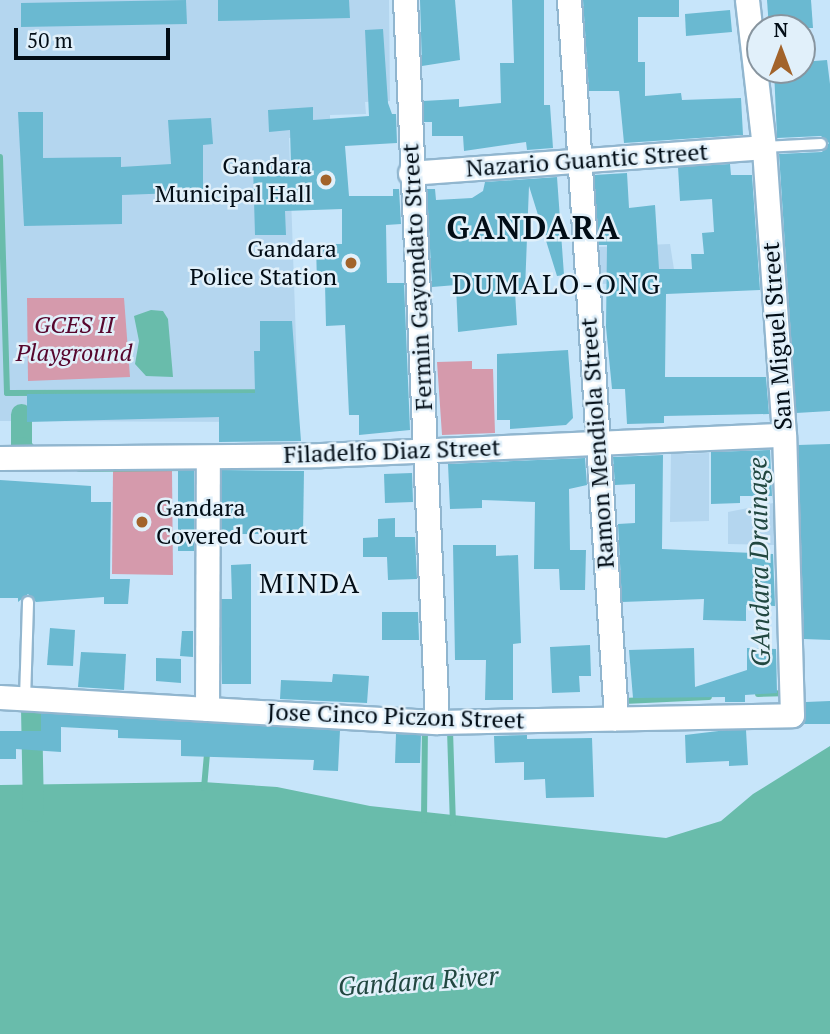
<!DOCTYPE html>
<html>
<head>
<meta charset="utf-8">
<style>
	body { margin:0 }
	#map { position:relative; width:830px; height:1034px; overflow:hidden; background:#c7e5fa; font-family:"PT Serif",serif }
	div>[style] { position:absolute }
	.built>* { inset:0; background:#b4d6ef }
	.green>* { inset:0; background:#d59aac }
	.water>* { inset:0; background:#69bcab }
	.stream>* { height:6px; margin:-3px; padding:0 3px; transform-origin:3px; border-radius:3px; background:#69bcab }
	.canal>* { height:21px; margin:-10.5px; padding:0 10.5px; transform-origin:10.5px; border-radius:10.5px; background:#69bcab }
	.building>* { inset:0; background:#6ab9d1 }
	.roads { filter:drop-shadow(2px 0 #91b6cf) drop-shadow(-2px 0 #91b6cf) drop-shadow(0 2px #91b6cf) drop-shadow(0 -2px #91b6cf) }
	.lane>* { height:10px; margin:-5px; padding:0 5px; transform-origin:5px; border-radius:5px; background:#fff }
	.street>* { height:23px; margin:-11.5px; padding:0 11.5px; transform-origin:11.5px; border-radius:11.5px; background:#fff }
	.dots>* { width:19px; height:19px; translate:-50% -50%; box-sizing:border-box; border:4px solid #e1f0fa; border-radius:50% }
	span { translate:-50% -50%; white-space:nowrap; text-align:center; line-height:1.15; -webkit-text-stroke:5px #e1f0fa; paint-order:stroke }
	.street-label { font-size:24px; color:#020d16 }
	.poi-label { font-size:24px; color:#020d16 }
	.right { translate:-100% -50%; text-align:right }
	.left { translate:0 -50%; text-align:left }
	.park-label { font-size:24px; color:#57062d; font-style:italic }
	.water-label { font-size:26px; color:#214740; font-style:italic }
	.quarter-label { font-size:28px; color:#020d16; letter-spacing:2px }
	.district-label { font-size:32px; color:#020d16; font-weight:700; letter-spacing:2px }
	.north { position:absolute; left:746px; top:14px; width:70px; height:70px; box-sizing:border-box; background:#e1f0fa; border:2px solid #88959f; border-radius:50%; rotate:0deg; font-size:19px; font-weight:700; line-height:28px; text-align:center; color:#020d16 }
	.north::after { content:''; display:block; margin:auto; width:24px; height:32px; background:#a2632a; clip-path:polygon(50% 0,100% 100%,50% 72%,0 100%) }
	.scale { position:absolute; left:14px; top:28px; width:156px; height:32px; box-sizing:border-box; border:4px solid #020d16; border-top:0; padding-left:9px; font-size:21px; line-height:24px; white-space:nowrap; color:#020d16; -webkit-text-stroke:5px #e1f0fa; paint-order:stroke }
</style>
</head>
<body>
<div id="map">
	<div class="built">
		<div style="clip-path:polygon(0 0,389px 0,390px 101px,365px 102px,366px 114px,330px 115px,330px 134px,289px 138px,298px 398px,269px 398px,268px 422px,0 421px)"></div>
		<div style="clip-path:polygon(670px 244px,676px 282px,599px 284px,597px 247px)"></div>
		<div style="clip-path:polygon(709px 453px,709px 521px,670px 522px,671px 454px)"></div>
		<div style="clip-path:polygon(773px 503px,775px 545px,728px 544px,728px 512px)"></div>
	</div>
	<div class="green">
		<div style="clip-path:polygon(27px 298px,124px 298px,130px 377px,28px 381px)"></div>
		<div style="clip-path:polygon(472px 361px,472px 369px,493px 369px,495px 433px,442px 435px,437px 362px)"></div>
		<div style="clip-path:polygon(113px 471px,172px 471px,173px 575px,112px 574px)"></div>
	</div>
	<div class="water">
		<div style="clip-path:polygon(151px 310px,163px 311px,168px 319px,173px 377px,146px 376px,135px 364px,139px 341px,134px 316px)"></div>
		<div style="clip-path:polygon(830px 746px,830px 1034px,0 1034px,0 785px,203px 782px,277px 787px,370px 806px,666px 838px,721px 821px,753px 794px)"></div>
	</div>
	<div class="stream">
		<div style="left:0;top:157px;width:236px;rotate:88.3deg"></div>
		<div style="left:7px;top:393px;width:249px;rotate:-0.2deg"></div>
		<div style="left:79px;top:469px;width:106px;rotate:-0.5deg"></div>
		<div style="left:758px;top:694px;width:24px;rotate:-2deg"></div>
		<div style="left:782px;top:693px;width:5px;rotate:-101deg"></div>
		<div style="left:624px;top:701px;width:85px;rotate:-2.7deg"></div>
		<div style="left:450px;top:730px;width:93px;rotate:88.2deg"></div>
		<div style="left:204px;top:788px;width:38px;rotate:-85deg"></div>
		<div style="left:424px;top:820px;width:92px;rotate:-89.4deg"></div>
	</div>
	<div class="canal">
		<div style="left:21px;top:414px;width:33px;rotate:90deg"></div>
		<div style="left:21px;top:447px;width:6px;rotate:45deg"></div>
		<div style="left:31px;top:708px;width:103px;rotate:88.9deg"></div>
	</div>
	<div class="building">
		<div style="clip-path:polygon(186px 0,187px 24px,21px 27px,21px 3px)"></div>
		<div style="clip-path:polygon(218px 0,349px 0,350px 18px,218px 21px)"></div>
		<div style="clip-path:polygon(420px 0,455px 0,460px 60px,422px 66px)"></div>
		<div style="clip-path:polygon(512px 0,544px 0,544px 105px,550px 105px,553px 148px,527px 150px,526px 142px,464px 151px,463px 136px,432px 136px,432px 122px,424px 122px,423px 101px,459px 99px,459px 107px,501px 103px,500px 63px,514px 63px)"></div>
		<div style="clip-path:polygon(583px 0,679px 0,679px 17px,638px 17px,638px 62px,645px 62px,645px 96px,681px 93px,682px 100px,741px 98px,743px 135px,624px 143px,619px 91px,589px 91px)"></div>
		<div style="clip-path:polygon(767px 0,811px 0,813px 28px,769px 28px)"></div>
		<div style="clip-path:polygon(730px 10px,732px 32px,686px 36px,685px 14px)"></div>
		<div style="clip-path:polygon(383px 29px,388px 103px,392px 114px,396px 114px,397px 143px,345px 146px,349px 196px,393px 196px,393px 189px,399px 189px,401px 224px,386px 225px,387px 283px,404px 283px,410px 430px,359px 435px,359px 415px,349px 415px,345px 325px,326px 326px,325px 284px,317px 284px,316px 244px,342px 244px,342px 209px,285px 211px,286px 235px,255px 235px,253px 165px,291px 164px,290px 130px,269px 132px,268px 110px,313px 107px,313px 120px,369px 116px,365px 30px)"></div>
		<div style="clip-path:polygon(827px 60px,830px 84px,830px 411px,796px 413px,779px 154px,822px 152px,829px 143px,821px 136px,777px 138px,774px 70px,802px 70px,802px 62px)"></div>
		<div style="clip-path:polygon(18px 112px,43px 112px,43px 158px,121px 157px,121px 167px,171px 164px,168px 120px,211px 118px,213px 144px,203px 145px,203px 192px,122px 195px,122px 224px,24px 226px)"></div>
		<div style="clip-path:polygon(730px 164px,731px 175px,752px 175px,760px 290px,666px 294px,665px 377px,766px 377px,769px 414px,664px 416px,664px 423px,627px 424px,625px 389px,612px 389px,606px 327px,607px 245px,599px 245px,594px 175px,627px 173px,629px 208px,655px 205px,659px 269px,692px 269px,691px 254px,704px 254px,702px 233px,714px 232px,712px 199px,680px 201px,678px 167px)"></div>
		<div style="clip-path:polygon(557px 177px,564px 275px,557px 276px,529px 186px,525px 290px,515px 291px,517px 325px,458px 332px,456px 285px,432px 287px,427px 189px,435px 189px,436px 200px,472px 198px,483px 191px,485px 182px)"></div>
		<div style="clip-path:polygon(260px 321px,292px 321px,301px 441px,219px 442px,219px 417px,27px 422px,27px 394px,255px 393px,254px 351px,260px 351px)"></div>
		<div style="clip-path:polygon(568px 350px,573px 418px,566px 425px,510px 429px,510px 420px,497px 420px,497px 354px)"></div>
		<div style="clip-path:polygon(830px 444px,830px 640px,804px 639px,798px 445px)"></div>
		<div style="clip-path:polygon(770px 450px,772px 496px,740px 496px,740px 503px,711px 504px,711px 452px)"></div>
		<div style="clip-path:polygon(663px 455px,662px 549px,773px 554px,775px 606px,746px 605px,746px 621px,703px 620px,704px 599px,622px 602px,618px 524px,635px 523px,635px 484px,615px 485px,613px 457px)"></div>
		<div style="clip-path:polygon(585px 458px,587px 485px,569px 489px,570px 550px,586px 550px,585px 590px,560px 590px,559px 569px,534px 569px,535px 502px,482px 500px,482px 508px,450px 509px,448px 464px)"></div>
		<div style="clip-path:polygon(178px 470px,194px 470px,194px 551px,178px 551px)"></div>
		<div style="clip-path:polygon(222px 470px,304px 471px,303px 534px,222px 534px)"></div>
		<div style="clip-path:polygon(412px 473px,413px 502px,385px 503px,384px 474px)"></div>
		<div style="clip-path:polygon(0 480px,91px 486px,91px 502px,111px 502px,110px 579px,130px 579px,128px 604px,104px 604px,104px 597px,36px 602px,28px 594px,18px 602px,18px 598px,0 598px)"></div>
		<div style="clip-path:polygon(395px 518px,395px 537px,415px 537px,417px 579px,388px 580px,387px 557px,363px 557px,363px 538px,378px 537px,378px 519px)"></div>
		<div style="clip-path:polygon(453px 545px,496px 545px,496px 556px,518px 555px,521px 643px,513px 644px,513px 700px,485px 700px,486px 660px,455px 660px)"></div>
		<div style="clip-path:polygon(251px 564px,251px 684px,222px 684px,221px 599px,232px 599px,231px 565px)"></div>
		<div style="clip-path:polygon(382px 612px,418px 612px,419px 640px,382px 640px)"></div>
		<div style="clip-path:polygon(50px 628px,75px 630px,73px 666px,47px 665px)"></div>
		<div style="clip-path:polygon(182px 631px,193px 631px,193px 657px,180px 656px)"></div>
		<div style="clip-path:polygon(590px 645px,591px 676px,579px 676px,580px 692px,552px 693px,550px 647px)"></div>
		<div style="clip-path:polygon(694px 648px,695px 687px,747px 670px,747px 648px,776px 649px,777px 693px,745px 695px,745px 702px,725px 702px,725px 697px,633px 698px,629px 650px)"></div>
		<div style="clip-path:polygon(81px 652px,126px 654px,124px 690px,78px 687px)"></div>
		<div style="clip-path:polygon(156px 658px,181px 659px,181px 683px,156px 681px)"></div>
		<div style="clip-path:polygon(333px 674px,369px 676px,367px 703px,280px 699px,281px 680px,332px 682px)"></div>
		<div style="clip-path:polygon(830px 701px,830px 724px,804px 724px,806px 702px)"></div>
		<div style="clip-path:polygon(41px 713px,340px 730px,338px 771px,313px 770px,314px 760px,181px 756px,181px 740px,118px 738px,118px 730px,61px 727px,61px 752px,16px 749px,16px 759px,0 759px,0 731px,41px 731px)"></div>
		<div style="clip-path:polygon(727px 730px,746px 730px,748px 765px,729px 766px,729px 761px,686px 763px,685px 735px)"></div>
		<div style="clip-path:polygon(396px 734px,421px 735px,420px 763px,395px 763px)"></div>
		<div style="clip-path:polygon(527px 735px,527px 739px,592px 738px,594px 797px,546px 798px,545px 779px,524px 780px,524px 762px,495px 763px,494px 736px)"></div>
	</div>
	<div class="roads">
		<div class="lane">
			<div style="left:764px;top:147px;width:57px;rotate:-3deg"></div>
			<div style="left:25px;top:699px;width:97px;rotate:-88.2deg"></div>
		</div>
		<div class="street">
			<div style="left:405px;top:0;width:723px;rotate:87.46deg"></div>
			<div style="left:569px;top:0;width:720px;rotate:86.25deg"></div>
			<div style="left:410px;top:173px;width:355px;rotate:-4.2deg"></div>
			<div style="left:0;top:458px;width:321px;rotate:-0.5deg"></div>
			<div style="left:321px;top:455px;width:463px;rotate:-2.5deg"></div>
			<div style="left:0;top:697px;width:438px;rotate:3.3deg"></div>
			<div style="left:437px;top:722px;width:355px;rotate:-1.1deg"></div>
			<div style="left:792px;top:715px;width:280px;rotate:-91.6deg"></div>
			<div style="left:784px;top:435px;width:289px;rotate:-94deg"></div>
			<div style="left:764px;top:147px;width:148px;rotate:-96.6deg"></div>
			<div style="left:207px;top:709px;width:252px;rotate:-89.8deg"></div>
		</div>
	</div>
	<div class="dots">
		<div style="left:326px;top:180px;background:#a2632a"></div>
		<div style="left:351px;top:263px;background:#a2632a"></div>
		<div style="left:142px;top:522px;background:#a2632a"></div>
	</div>
	<div class="street-label">
		<span style="left:587px;top:160px;rotate:-4deg">Nazario Guantic Street</span>
		<span style="left:417px;top:277px;rotate:-93deg">Fermin Gayondato Street</span>
		<span style="left:777px;top:336px;rotate:-94deg">San Miguel Street</span>
		<span style="left:597px;top:443px;rotate:-94deg">Ramon Mendiola Street</span>
		<span style="left:392px;top:451px;rotate:-2deg">Filadelfo Diaz Street</span>
		<span style="left:396px;top:716px;rotate:2deg">Jose Cinco Piczon Street</span>
	</div>
	<div class="poi-label">
		<span class="right" style="left:312px;top:180px">Gandara<br>Municipal Hall</span>
		<span class="right" style="left:337px;top:263px">Gandara<br>Police Station</span>
		<span class="left" style="left:156px;top:522px">Gandara<br>Covered Court</span>
	</div>
	<div class="park-label">
		<span style="left:74px;top:339px">GCES II<br>Playground</span>
	</div>
	<div class="water-label">
		<span style="left:759px;top:562px;rotate:-91deg">GAndara Drainage</span>
		<span style="left:418px;top:981px;rotate:-4deg">Gandara River</span>
	</div>
	<div class="quarter-label">
		<span style="left:557px;top:284px">DUMALO-ONG</span>
		<span style="left:310px;top:583px">MINDA</span>
	</div>
	<div class="district-label">
		<span style="left:534px;top:227px">GANDARA</span>
	</div>
	<div class="north">N</div>
	<div class="scale">50 m</div>
</div>
</body>
</html>
